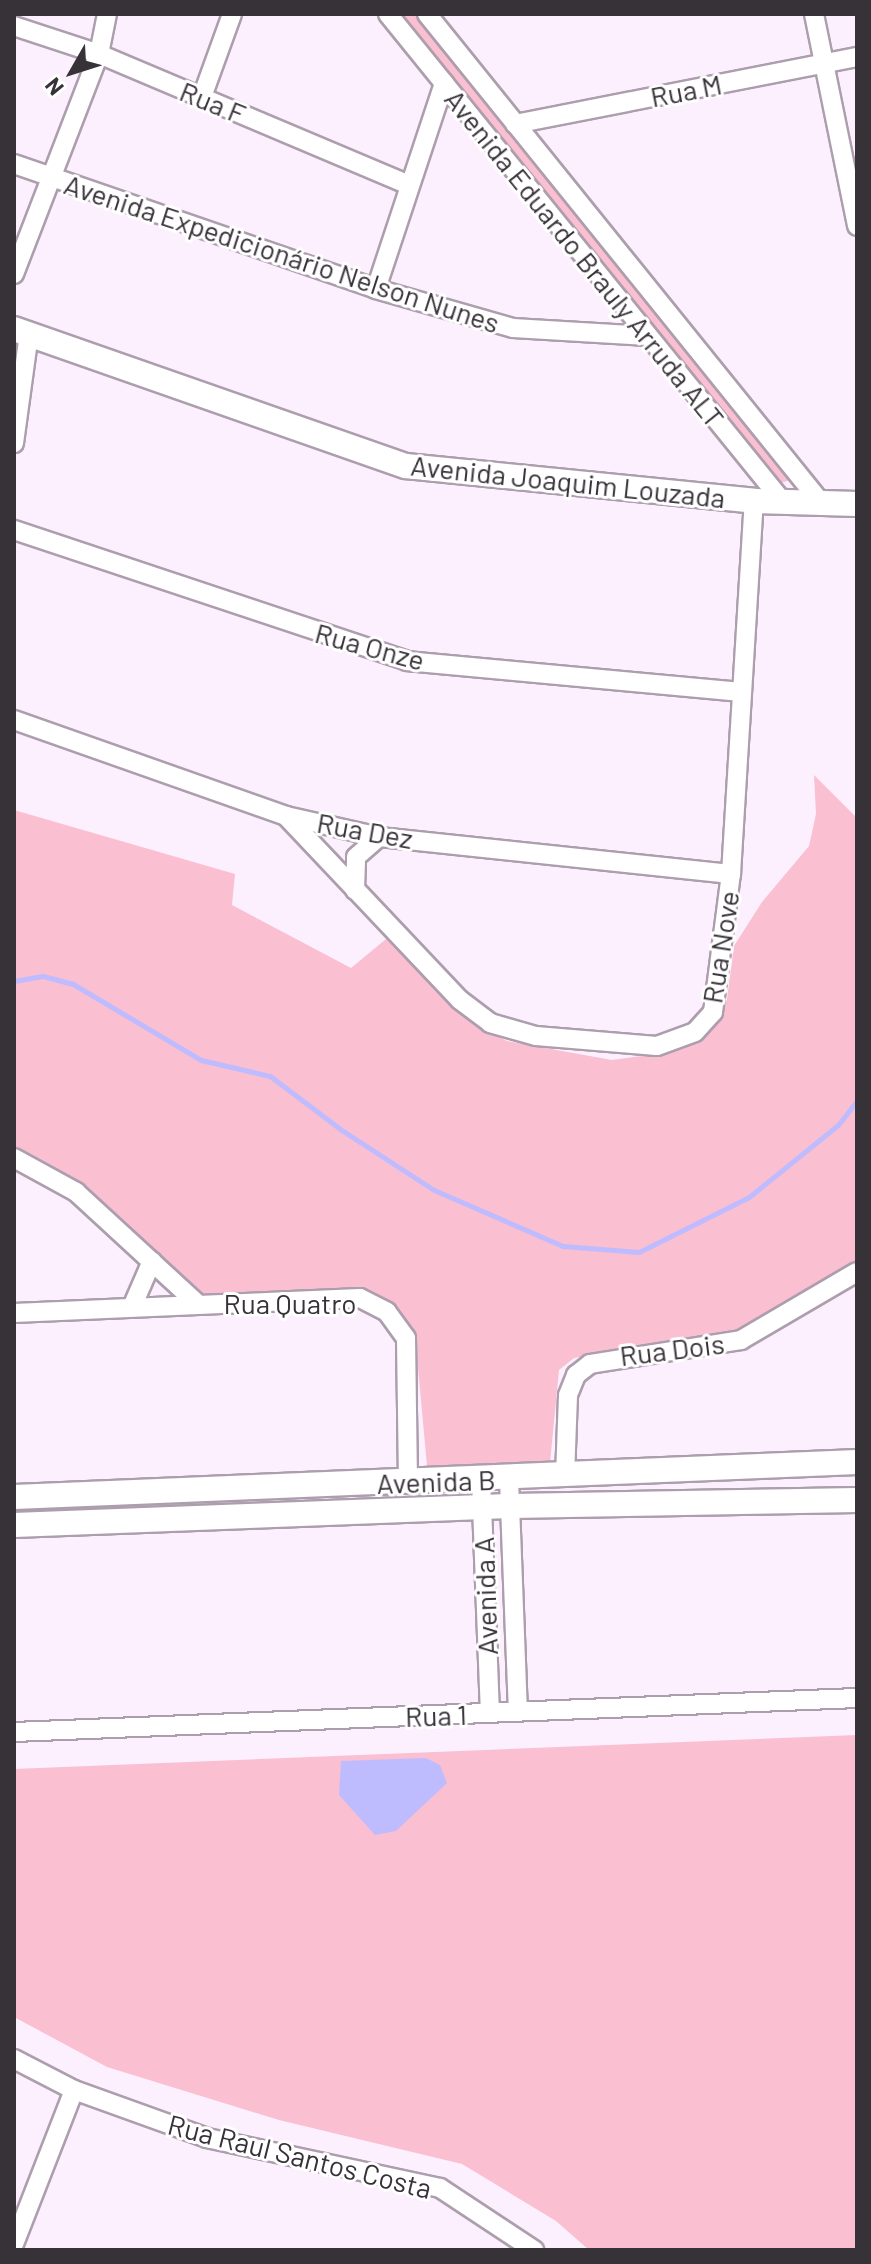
<!DOCTYPE html>
<html>
<head>
<meta charset="utf-8">
<style>
	body { margin:0 }
	#map { position:relative; width:871px; height:2264px; overflow:hidden; background:#fdf0fe; font-family:Barlow,sans-serif }
	div>[style] { position:absolute }
	.green>* { inset:0; background:#fabfd0 }
	.water>* { inset:0; background:#bfbbff }
	.stream>* { height:5px; margin:-2.5px; padding:0 2.5px; transform-origin:2.5px; border-radius:2.5px; background:#bfbbff }
	.roads { filter:drop-shadow(2px 0 #ad9eae) drop-shadow(-2px 0 #ad9eae) drop-shadow(0 2px #ad9eae) drop-shadow(0 -2px #ad9eae) }
	.street>* { height:18px; margin:-9px; padding:0 9px; transform-origin:9px; border-radius:9px; background:#fff }
	.secondary>* { height:24px; margin:-12px; padding:0 12px; transform-origin:12px; border-radius:12px; background:#fff }
	span { translate:-50% -50%; white-space:nowrap; text-align:center; line-height:1.15; -webkit-text-stroke:6px #fff; paint-order:stroke }
	.street-label { font-size:28px; color:#373138 }
	.frame { position:absolute; inset:0; border:16px solid #373138; pointer-events:none }
	.north { position:absolute; left:32px; top:32px; width:80px; height:80px; -webkit-text-stroke:6px #fff; paint-order:stroke; rotate:231deg; font-size:22px; font-weight:700; line-height:32px; text-align:center; color:#373138 }
	.north::after { content:''; display:block; margin:auto; width:28px; height:36px; background:#373138; clip-path:polygon(50% 0,100% 100%,50% 72%,0 100%) }
</style>
</head>
<body>
<div id="map">
	<div class="green">
		<div style="clip-path:polygon(396px 14px,421px 14px,790px 480px,775px 485px)"></div>
		<div style="clip-path:polygon(814px 775px,857px 818px,857px 1262px,740px 1330px,574px 1358px,559px 1370px,550px 1463px,427px 1466px,415px 1335px,395px 1305px,372px 1291px,342px 1290px,205px 1296px,61px 1172px,14px 1147px,14px 810px,235px 874px,232px 905px,351px 968px,386px 939px,473px 1024px,507px 1041px,612px 1060px,671px 1052px,717px 1023px,727px 999px,734px 946px,762px 902px,809px 846px,816px 814px)"></div>
		<div style="clip-path:polygon(857px 1735px,857px 2250px,589px 2250px,556px 2221px,462px 2164px,279px 2120px,107px 2067px,14px 2017px,14px 1769px)"></div>
	</div>
	<div class="water">
		<div style="clip-path:polygon(426px 1758px,440px 1765px,447px 1783px,396px 1831px,375px 1835px,339px 1795px,341px 1761px)"></div>
	</div>
	<div class="stream">
		<div style="left:14px;top:981px;width:29px;rotate:-10deg"></div>
		<div style="left:43px;top:976px;width:31px;rotate:15deg"></div>
		<div style="left:73px;top:984px;width:149px;rotate:30.7deg"></div>
		<div style="left:201px;top:1060px;width:71px;rotate:13.1deg"></div>
		<div style="left:270px;top:1076px;width:88px;rotate:37.1deg"></div>
		<div style="left:340px;top:1129px;width:112px;rotate:33deg"></div>
		<div style="left:434px;top:1190px;width:141px;rotate:23.5deg"></div>
		<div style="left:563px;top:1246px;width:76px;rotate:4.5deg"></div>
		<div style="left:639px;top:1252px;width:123px;rotate:-26.6deg"></div>
		<div style="left:749px;top:1197px;width:114px;rotate:-39deg"></div>
		<div style="left:838px;top:1125px;width:31px;rotate:-52deg"></div>
	</div>
	<div class="roads">
		<div class="street">
			<div style="left:388px;top:14px;width:628px;rotate:51.01deg"></div>
			<div style="left:427px;top:14px;width:623px;rotate:51.12deg"></div>
			<div style="left:814px;top:14px;width:216px;rotate:78.5deg"></div>
			<div style="left:14px;top:26px;width:89px;rotate:18.2deg"></div>
			<div style="left:99px;top:54px;width:337px;rotate:22.9deg"></div>
			<div style="left:202px;top:97px;width:88px;rotate:-70.1deg"></div>
			<div style="left:515px;top:124px;width:349px;rotate:-11.1deg"></div>
			<div style="left:14px;top:164px;width:383px;rotate:19deg"></div>
			<div style="left:376px;top:289px;width:142px;rotate:15.9deg"></div>
			<div style="left:513px;top:328px;width:135px;rotate:3.4deg"></div>
			<div style="left:14px;top:274px;width:236px;rotate:-68.9deg"></div>
			<div style="left:99px;top:54px;width:41px;rotate:-78.7deg"></div>
			<div style="left:376px;top:289px;width:217px;rotate:-71.7deg"></div>
			<div style="left:14px;top:443px;width:110px;rotate:-82.2deg"></div>
			<div style="left:14px;top:530px;width:414px;rotate:18.4deg"></div>
			<div style="left:407px;top:661px;width:335px;rotate:5.3deg"></div>
			<div style="left:14px;top:720px;width:288px;rotate:19.4deg"></div>
			<div style="left:286px;top:816px;width:95px;rotate:12.7deg"></div>
			<div style="left:379px;top:837px;width:354px;rotate:6deg"></div>
			<div style="left:286px;top:816px;width:253px;rotate:46.6deg"></div>
			<div style="left:460px;top:1000px;width:38px;rotate:37deg"></div>
			<div style="left:490px;top:1023px;width:48px;rotate:15.8deg"></div>
			<div style="left:536px;top:1036px;width:121px;rotate:4.7deg"></div>
			<div style="left:657px;top:1046px;width:40px;rotate:-20.2deg"></div>
			<div style="left:695px;top:1032px;width:27px;rotate:-48deg"></div>
			<div style="left:713px;top:1012px;width:139px;rotate:-82.6deg"></div>
			<div style="left:731px;top:874px;width:374px;rotate:-86.5deg"></div>
			<div style="left:355px;top:890px;width:33px;rotate:-88deg"></div>
			<div style="left:356px;top:857px;width:30px;rotate:-41deg"></div>
			<div style="left:14px;top:1158px;width:71px;rotate:28.7deg"></div>
			<div style="left:76px;top:1192px;width:166px;rotate:42.6deg"></div>
			<div style="left:132px;top:1307px;width:50px;rotate:-66.5deg"></div>
			<div style="left:14px;top:1313px;width:346px;rotate:-2.5deg"></div>
			<div style="left:360px;top:1298px;width:30px;rotate:27deg"></div>
			<div style="left:387px;top:1312px;width:32px;rotate:54deg"></div>
			<div style="left:406px;top:1338px;width:144px;rotate:89.2deg"></div>
			<div style="left:565px;top:1477px;width:82px;rotate:-87.9deg"></div>
			<div style="left:568px;top:1395px;width:22px;rotate:-68deg"></div>
			<div style="left:576px;top:1375px;width:18px;rotate:-38deg"></div>
			<div style="left:590px;top:1364px;width:153px;rotate:-9deg"></div>
			<div style="left:741px;top:1340px;width:134px;rotate:-30.4deg"></div>
			<div style="left:509px;top:1479px;width:233px;rotate:87.8deg"></div>
			<div style="left:481px;top:1480px;width:233px;rotate:87.8deg"></div>
			<div style="left:14px;top:1732px;width:844px;rotate:-2.31deg"></div>
			<div style="left:14px;top:2059px;width:68px;rotate:27.3deg"></div>
			<div style="left:74px;top:2090px;width:141px;rotate:19.8deg"></div>
			<div style="left:207px;top:2138px;width:238px;rotate:12.1deg"></div>
			<div style="left:440px;top:2188px;width:113px;rotate:33.4deg"></div>
			<div style="left:14px;top:2244px;width:165px;rotate:-68.7deg"></div>
		</div>
		<div class="secondary">
			<div style="left:14px;top:329px;width:415px;rotate:19.3deg"></div>
			<div style="left:406px;top:466px;width:350px;rotate:5.7deg"></div>
			<div style="left:754px;top:501px;width:103px;rotate:1.7deg"></div>
			<div style="left:14px;top:1497px;width:844px;rotate:-2.38deg"></div>
			<div style="left:14px;top:1525px;width:495px;rotate:-2.2deg"></div>
			<div style="left:509px;top:1506px;width:348px;rotate:-1deg"></div>
		</div>
	</div>
	<div class="street-label">
		<span style="left:686px;top:90px;rotate:-11deg">Rua M</span>
		<span style="left:213px;top:102px;rotate:22deg">Rua F</span>
		<span style="left:282px;top:253px;rotate:18deg">Avenida Expedicionário Nelson Nunes</span>
		<span style="left:585px;top:258px;rotate:51deg">Avenida Eduardo Brauly Arruda ALT</span>
		<span style="left:568px;top:481px;rotate:6deg">Avenida Joaquim Louzada</span>
		<span style="left:370px;top:646px;rotate:15deg">Rua Onze</span>
		<span style="left:365px;top:830px;rotate:10deg">Rua Dez</span>
		<span style="left:720px;top:947px;rotate:-81deg">Rua Nove</span>
		<span style="left:290px;top:1303px">Rua Quatro</span>
		<span style="left:672px;top:1349px;rotate:-7deg">Rua Dois</span>
		<span style="left:436px;top:1481px;rotate:-2deg">Avenida B</span>
		<span style="left:485px;top:1596px;rotate:-92deg">Avenida A</span>
		<span style="left:436px;top:1715px;rotate:-2deg">Rua 1</span>
		<span style="left:300px;top:2156px;rotate:14deg">Rua Raul Santos Costa</span>
	</div>
	<div class="frame"></div>
	<div class="north">N</div>
</div>
</body>
</html>
